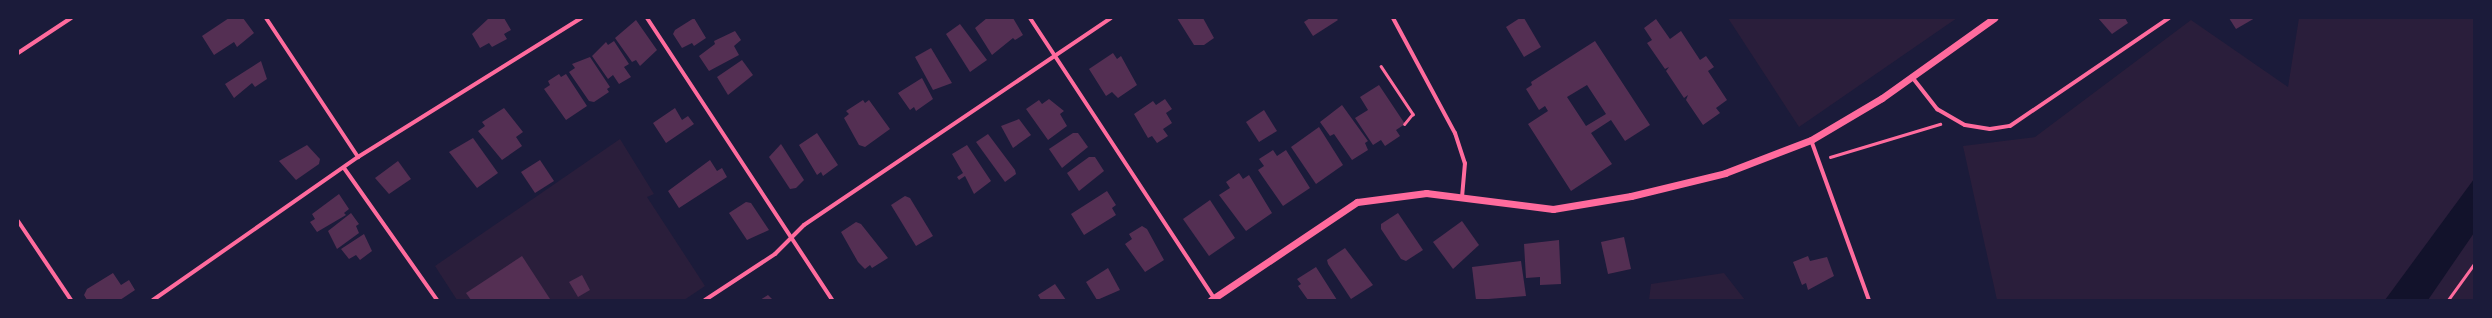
<!DOCTYPE html>
<html>
<head>
<meta charset="utf-8">
<style>
	body { margin:0 }
	#map { position:relative; width:2492px; height:318px; overflow:hidden; background:#1b1b3a; font-family:"Varela Round",sans-serif }
	div>[style] { position:absolute }
	.green>* { inset:0; background:#2a1e3b }
	.water>* { inset:0; background:#12122b }
	.building>* { inset:0; background:#542f53 }
	.path>* { height:2.5px; margin:-1.25px; padding:0 1.25px; transform-origin:1.25px; border-radius:1.25px; background:#ff6b9d }
	.minor>* { height:4px; margin:-2px; padding:0 2px; transform-origin:2px; border-radius:2px; background:#ff6b9d }
	.tertiary>* { height:7px; margin:-3.5px; padding:0 3.5px; transform-origin:3.5px; border-radius:3.5px; background:#ff6b9d }
	span { translate:-50% -50%; white-space:nowrap; text-align:center; line-height:1.15; -webkit-text-stroke:3.5px #1b1b3a; paint-order:stroke }
	.frame { position:absolute; inset:0; border:19px solid #1b1b3a; pointer-events:none }
</style>
</head>
<body>
<div id="map">
	<div class="green">
		<div style="clip-path:polygon(1728px 18px,1957px 18px,1799px 127px)"></div>
		<div style="clip-path:polygon(2299px 18px,2474px 18px,2474px 300px,1997px 300px,1963px 146px,2035px 137px,2191px 20px,2288px 87px)"></div>
		<div style="clip-path:polygon(620px 139px,654px 194px,647px 197px,705px 286px,684px 300px,457px 300px,435px 266px)"></div>
		<div style="clip-path:polygon(1724px 273px,1745px 300px,1649px 300px,1651px 284px)"></div>
	</div>
	<div class="water">
		<div style="clip-path:polygon(2474px 179px,2474px 233px,2428px 300px,2385px 300px)"></div>
	</div>
	<div class="building">
		<div style="clip-path:polygon(229px 18px,243px 18px,254px 33px,237px 47px,234px 42px,214px 55px,202px 36px)"></div>
		<div style="clip-path:polygon(489px 18px,504px 18px,511px 30px,504px 34px,507px 39px,492px 47px,489px 43px,480px 48px,472px 34px)"></div>
		<div style="clip-path:polygon(694px 18px,706px 38px,694px 46px,692px 43px,682px 48px,673px 34px,675px 30px)"></div>
		<div style="clip-path:polygon(987px 18px,1013px 18px,1023px 35px,1015px 40px,1013px 38px,992px 55px,975px 28px)"></div>
		<div style="clip-path:polygon(1177px 18px,1203px 18px,1214px 38px,1204px 45px,1194px 45px)"></div>
		<div style="clip-path:polygon(1310px 18px,1336px 18px,1338px 20px,1313px 36px,1304px 22px)"></div>
		<div style="clip-path:polygon(1520px 18px,1524px 18px,1541px 47px,1524px 57px,1506px 27px)"></div>
		<div style="clip-path:polygon(2098px 18px,2125px 18px,2128px 23px,2112px 34px)"></div>
		<div style="clip-path:polygon(2229px 18px,2255px 18px,2236px 29px)"></div>
		<div style="clip-path:polygon(1656px 19px,1670px 39px,1681px 31px,1700px 60px,1706px 56px,1714px 67px,1708px 71px,1727px 100px,1716px 108px,1720px 113px,1703px 125px,1686px 100px,1688px 95px,1684px 98px,1666px 71px,1669px 67px,1665px 69px,1647px 43px,1652px 40px,1644px 28px)"></div>
		<div style="clip-path:polygon(636px 20px,657px 50px,640px 66px,636px 60px,632px 62px,615px 38px)"></div>
		<div style="clip-path:polygon(960px 24px,987px 60px,970px 72px,946px 34px)"></div>
		<div style="clip-path:polygon(735px 31px,741px 40px,734px 46px,739px 55px,709px 71px,699px 56px,715px 44px,714px 41px)"></div>
		<div style="clip-path:polygon(614px 41px,629px 64px,624px 67px,631px 77px,619px 84px,613px 75px,608px 79px,592px 56px,606px 42px,608px 45px)"></div>
		<div style="clip-path:polygon(evenodd,1595px 41px,1650px 125px,1625px 141px,1611px 120px,1591px 133px,1612px 164px,1571px 191px,1528px 124px,1548px 111px,1545px 106px,1539px 110px,1526px 89px,1532px 85px,1531px 82px,1595px 41px,1587px 85px,1606px 114px,1586px 126px,1567px 97px,1587px 85px)"></div>
		<div style="clip-path:polygon(931px 48px,952px 83px,933px 90px,915px 57px)"></div>
		<div style="clip-path:polygon(1113px 53px,1117px 59px,1121px 56px,1137px 85px,1118px 98px,1112px 92px,1106px 96px,1089px 69px)"></div>
		<div style="clip-path:polygon(590px 57px,610px 87px,607px 89px,609px 92px,594px 102px,589px 101px,569px 72px,575px 68px,572px 64px)"></div>
		<div style="clip-path:polygon(742px 60px,753px 75px,728px 95px,717px 77px)"></div>
		<div style="clip-path:polygon(261px 61px,267px 79px,255px 87px,252px 83px,234px 98px,225px 84px)"></div>
		<div style="clip-path:polygon(559px 74px,561px 77px,566px 74px,587px 106px,566px 120px,544px 89px,550px 85px,548px 81px)"></div>
		<div style="clip-path:polygon(922px 78px,933px 99px,916px 111px,914px 107px,910px 110px,898px 93px)"></div>
		<div style="clip-path:polygon(1379px 85px,1405px 124px,1396px 130px,1400px 136px,1385px 146px,1381px 140px,1373px 145px,1355px 118px,1368px 110px,1360px 97px)"></div>
		<div style="clip-path:polygon(1049px 99px,1064px 111px,1060px 114px,1067px 126px,1048px 140px,1026px 109px,1039px 100px,1042px 104px)"></div>
		<div style="clip-path:polygon(1165px 99px,1172px 109px,1166px 113px,1172px 123px,1163px 129px,1168px 136px,1157px 143px,1152px 136px,1148px 138px,1134px 114px,1153px 101px,1156px 105px)"></div>
		<div style="clip-path:polygon(863px 100px,865px 103px,869px 100px,890px 129px,865px 147px,859px 145px,844px 118px,849px 114px,846px 111px)"></div>
		<div style="clip-path:polygon(1342px 105px,1368px 141px,1365px 143px,1368px 150px,1352px 160px,1334px 134px,1330px 136px,1320px 122px)"></div>
		<div style="clip-path:polygon(504px 108px,523px 132px,516px 137px,522px 146px,502px 160px,478px 131px,485px 126px,482px 122px)"></div>
		<div style="clip-path:polygon(675px 108px,682px 120px,688px 116px,694px 124px,666px 143px,653px 123px)"></div>
		<div style="clip-path:polygon(1264px 110px,1277px 131px,1259px 142px,1246px 122px)"></div>
		<div style="clip-path:polygon(1019px 119px,1031px 135px,1013px 148px,1001px 126px)"></div>
		<div style="clip-path:polygon(1319px 127px,1343px 165px,1316px 184px,1291px 147px)"></div>
		<div style="clip-path:polygon(817px 133px,838px 165px,823px 176px,821px 172px,817px 175px,799px 145px)"></div>
		<div style="clip-path:polygon(1073px 133px,1078px 133px,1088px 147px,1062px 168px,1049px 149px)"></div>
		<div style="clip-path:polygon(988px 134px,1015px 170px,1016px 174px,1005px 182px,976px 142px)"></div>
		<div style="clip-path:polygon(473px 138px,498px 173px,477px 188px,449px 152px)"></div>
		<div style="clip-path:polygon(781px 144px,804px 180px,796px 188px,790px 189px,769px 157px)"></div>
		<div style="clip-path:polygon(307px 145px,320px 159px,319px 164px,296px 180px,279px 161px)"></div>
		<div style="clip-path:polygon(967px 145px,991px 181px,974px 194px,965px 176px,959px 180px,957px 177px,963px 173px,952px 154px)"></div>
		<div style="clip-path:polygon(1273px 150px,1277px 156px,1286px 150px,1310px 188px,1283px 206px,1258px 170px,1264px 166px,1259px 159px)"></div>
		<div style="clip-path:polygon(1089px 157px,1095px 157px,1104px 171px,1079px 191px,1067px 173px)"></div>
		<div style="clip-path:polygon(540px 160px,554px 181px,535px 193px,521px 172px)"></div>
		<div style="clip-path:polygon(710px 160px,717px 171px,722px 168px,727px 177px,679px 208px,668px 191px)"></div>
		<div style="clip-path:polygon(398px 161px,411px 179px,389px 194px,375px 178px)"></div>
		<div style="clip-path:polygon(1239px 173px,1243px 179px,1249px 175px,1272px 213px,1246px 231px,1219px 195px,1230px 188px,1226px 182px)"></div>
		<div style="clip-path:polygon(1107px 191px,1116px 205px,1112px 208px,1116px 215px,1084px 235px,1071px 214px)"></div>
		<div style="clip-path:polygon(339px 194px,349px 209px,344px 213px,346px 215px,317px 232px,310px 222px,315px 219px,312px 214px)"></div>
		<div style="clip-path:polygon(905px 196px,910px 198px,933px 236px,916px 246px,891px 205px)"></div>
		<div style="clip-path:polygon(1210px 200px,1235px 238px,1209px 256px,1183px 219px)"></div>
		<div style="clip-path:polygon(746px 202px,751px 203px,769px 230px,747px 240px,729px 213px)"></div>
		<div style="clip-path:polygon(351px 213px,359px 224px,356px 226px,359px 233px,337px 249px,328px 231px)"></div>
		<div style="clip-path:polygon(1398px 213px,1423px 250px,1406px 261px,1401px 259px,1381px 229px,1381px 224px)"></div>
		<div style="clip-path:polygon(1462px 221px,1479px 245px,1453px 269px,1433px 242px)"></div>
		<div style="clip-path:polygon(856px 222px,861px 224px,888px 258px,872px 268px,870px 265px,865px 269px,858px 262px,841px 232px)"></div>
		<div style="clip-path:polygon(1142px 226px,1147px 229px,1164px 260px,1145px 272px,1125px 244px,1132px 239px,1129px 234px)"></div>
		<div style="clip-path:polygon(364px 234px,372px 251px,360px 260px,356px 255px,349px 259px,341px 249px)"></div>
		<div style="clip-path:polygon(1624px 237px,1631px 269px,1608px 274px,1601px 242px)"></div>
		<div style="clip-path:polygon(1559px 240px,1561px 284px,1540px 285px,1540px 277px,1526px 278px,1524px 244px)"></div>
		<div style="clip-path:polygon(1345px 248px,1373px 285px,1351px 299px,1328px 264px,1327px 260px)"></div>
		<div style="clip-path:polygon(522px 256px,550px 299px,471px 300px,466px 293px)"></div>
		<div style="clip-path:polygon(1808px 256px,1810px 261px,1827px 257px,1834px 276px,1808px 290px,1806px 283px,1802px 285px,1793px 262px)"></div>
		<div style="clip-path:polygon(1521px 261px,1526px 296px,1476px 300px,1472px 267px)"></div>
		<div style="clip-path:polygon(1316px 267px,1337px 300px,1308px 300px,1298px 286px,1301px 284px,1297px 279px)"></div>
		<div style="clip-path:polygon(1108px 268px,1120px 290px,1097px 300px,1086px 282px)"></div>
		<div style="clip-path:polygon(113px 273px,121px 285px,129px 280px,135px 290px,120px 300px,87px 300px,84px 295px,87px 289px)"></div>
		<div style="clip-path:polygon(582px 275px,590px 290px,578px 297px,569px 282px)"></div>
		<div style="clip-path:polygon(1055px 284px,1066px 300px,1041px 300px,1038px 295px)"></div>
		<div style="clip-path:polygon(768px 295px,773px 300px,760px 300px)"></div>
	</div>
	<div class="path">
		<div style="left:1381px;top:66px;width:58px;rotate:56.3deg"></div>
		<div style="left:1413px;top:114px;width:13px;rotate:129deg"></div>
		<div style="left:1830px;top:157px;width:115px;rotate:-16.7deg"></div>
		<div style="left:2448px;top:300px;width:44px;rotate:-54.2deg"></div>
	</div>
	<div class="minor">
		<div style="left:266px;top:18px;width:167px;rotate:56.5deg"></div>
		<div style="left:647px;top:18px;width:337px;rotate:56.7deg"></div>
		<div style="left:1030px;top:18px;width:337px;rotate:56.7deg"></div>
		<div style="left:1393px;top:18px;width:131px;rotate:61.7deg"></div>
		<div style="left:1455px;top:133px;width:32px;rotate:72deg"></div>
		<div style="left:1465px;top:163px;width:34px;rotate:95deg"></div>
		<div style="left:18px;top:53px;width:64px;rotate:-33.4deg"></div>
		<div style="left:1912px;top:77px;width:41px;rotate:52deg"></div>
		<div style="left:1937px;top:109px;width:32px;rotate:30deg"></div>
		<div style="left:1965px;top:125px;width:25px;rotate:9deg"></div>
		<div style="left:1990px;top:129px;width:20px;rotate:-9deg"></div>
		<div style="left:2010px;top:126px;width:192px;rotate:-34.2deg"></div>
		<div style="left:1811px;top:140px;width:170px;rotate:70.1deg"></div>
		<div style="left:344px;top:168px;width:161px;rotate:54.8deg"></div>
		<div style="left:18px;top:221px;width:95px;rotate:56.1deg"></div>
		<div style="left:153px;top:300px;width:250px;rotate:-34.9deg"></div>
		<div style="left:358px;top:157px;width:263px;rotate:-31.9deg"></div>
		<div style="left:705px;top:300px;width:84px;rotate:-33.3deg"></div>
		<div style="left:775px;top:254px;width:41px;rotate:-45deg"></div>
		<div style="left:804px;top:225px;width:370px;rotate:-34deg"></div>
	</div>
	<div class="tertiary">
		<div style="left:1211px;top:300px;width:176px;rotate:-33.9deg"></div>
		<div style="left:1357px;top:202px;width:70px;rotate:-7.4deg"></div>
		<div style="left:1426px;top:193px;width:128px;rotate:7.2deg"></div>
		<div style="left:1553px;top:209px;width:79px;rotate:-9.5deg"></div>
		<div style="left:1631px;top:196px;width:97px;rotate:-13.7deg"></div>
		<div style="left:1725px;top:173px;width:92px;rotate:-21deg"></div>
		<div style="left:1811px;top:140px;width:82px;rotate:-30.6deg"></div>
		<div style="left:1882px;top:98px;width:138px;rotate:-35.5deg"></div>
	</div>
	<div class="frame"></div>
</div>
</body>
</html>
